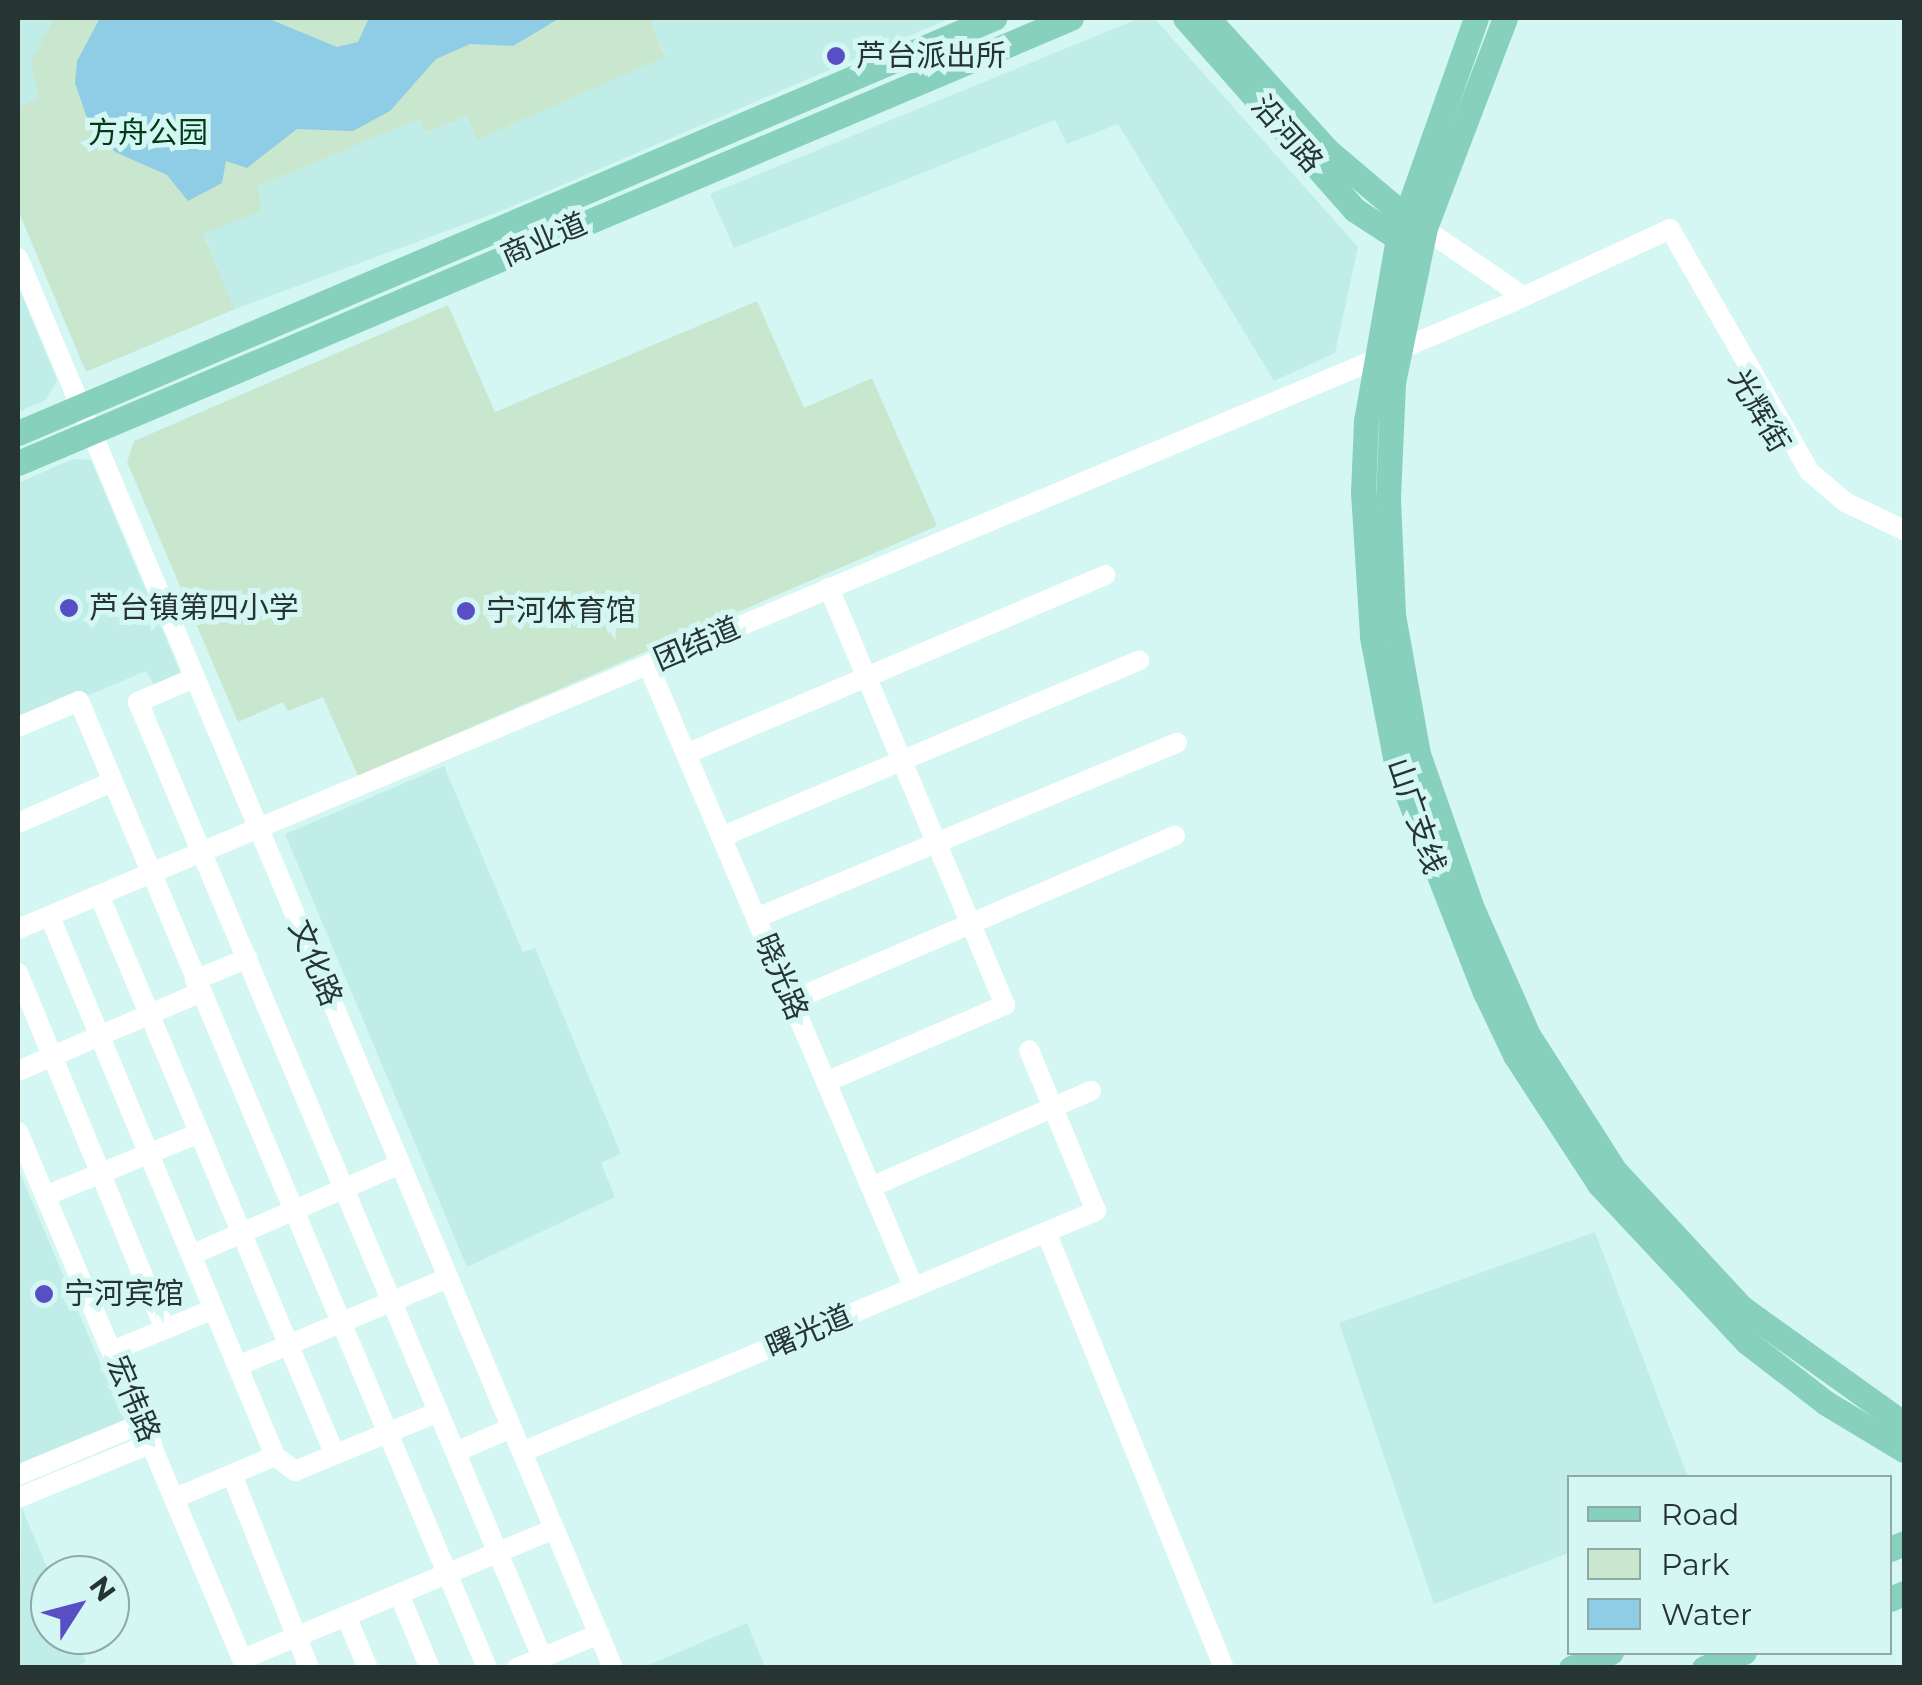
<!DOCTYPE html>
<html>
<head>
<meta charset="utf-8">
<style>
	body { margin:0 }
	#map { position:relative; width:1922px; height:1685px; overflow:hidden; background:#d4f7f3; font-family:Montserrat,"Noto Sans SC",sans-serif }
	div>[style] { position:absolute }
	.built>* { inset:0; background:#c0ede8 }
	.green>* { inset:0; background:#c9e7cf }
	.water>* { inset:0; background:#8fcce5 }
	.minor>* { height:20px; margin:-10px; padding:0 10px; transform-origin:10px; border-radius:10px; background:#fff }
	.major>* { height:25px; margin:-12.5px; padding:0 12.5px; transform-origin:12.5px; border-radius:12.5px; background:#87d1bc }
	.dots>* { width:28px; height:28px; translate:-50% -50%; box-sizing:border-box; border:5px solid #d4f7f3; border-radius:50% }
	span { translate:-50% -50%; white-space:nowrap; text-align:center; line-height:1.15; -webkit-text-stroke:10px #d4f7f3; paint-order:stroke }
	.poi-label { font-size:30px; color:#263432 }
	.left { translate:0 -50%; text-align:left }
	.park-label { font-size:30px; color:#003a19 }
	.street-label { font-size:30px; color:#263432 }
	.frame { position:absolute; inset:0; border:20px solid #263432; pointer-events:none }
	.legend { position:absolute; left:1567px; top:1475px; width:325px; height:180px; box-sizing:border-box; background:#d4f7f3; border:2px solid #8ea9a6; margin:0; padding:12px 18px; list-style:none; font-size:30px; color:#263432 }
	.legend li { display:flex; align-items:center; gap:20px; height:50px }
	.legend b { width:50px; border:2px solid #8ea9a6 }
	.north { position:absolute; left:30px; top:1555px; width:100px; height:100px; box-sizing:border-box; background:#d4f7f3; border:2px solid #8ea9a6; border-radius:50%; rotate:54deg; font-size:28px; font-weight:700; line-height:40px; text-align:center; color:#263432 }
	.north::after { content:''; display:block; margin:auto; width:35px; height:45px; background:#584ec6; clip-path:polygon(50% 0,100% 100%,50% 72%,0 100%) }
</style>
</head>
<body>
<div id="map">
	<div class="built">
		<div style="clip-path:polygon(18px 18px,54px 18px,31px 61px,38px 98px,18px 107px)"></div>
		<div style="clip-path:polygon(649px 18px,951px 18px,506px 209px,235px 309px,203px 233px,260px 211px,257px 186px,420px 119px,427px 133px,467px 116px,477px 140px,665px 56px)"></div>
		<div style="clip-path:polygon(1140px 18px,1154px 18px,1358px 247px,1335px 353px,1274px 381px,1118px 124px,1067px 144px,1055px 120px,734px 248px,710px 194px)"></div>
		<div style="clip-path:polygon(18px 286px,57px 380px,46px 400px,18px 412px)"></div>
		<div style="clip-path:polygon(73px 459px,91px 460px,181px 674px,154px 686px,146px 671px,18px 725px,18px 483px)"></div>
		<div style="clip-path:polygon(444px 766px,523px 952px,535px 948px,621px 1154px,601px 1163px,615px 1197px,467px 1267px,285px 834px)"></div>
		<div style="clip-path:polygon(18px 1168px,124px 1420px,18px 1465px)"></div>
		<div style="clip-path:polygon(1595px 1232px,1688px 1477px,1570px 1478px,1569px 1553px,1434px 1604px,1339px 1323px)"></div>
		<div style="clip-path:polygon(22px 1508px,50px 1575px,50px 1635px,75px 1635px,86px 1662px,73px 1667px,18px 1667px)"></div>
		<div style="clip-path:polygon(747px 1623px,765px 1667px,644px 1667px)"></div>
	</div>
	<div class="green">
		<div style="clip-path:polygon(54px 18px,649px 18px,665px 57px,477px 140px,467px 116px,426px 133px,420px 119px,258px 186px,261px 211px,203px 234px,235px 309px,86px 372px,18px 210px,18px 107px,38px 98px,31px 61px)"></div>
		<div style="clip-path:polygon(757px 301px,804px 408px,872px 378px,937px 526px,358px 776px,323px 697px,288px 711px,283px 702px,238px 722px,127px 462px,134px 441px,448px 305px,495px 412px)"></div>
	</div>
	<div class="water">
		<div style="clip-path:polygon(100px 18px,267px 18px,337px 47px,358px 42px,369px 18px,560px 18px,513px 46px,470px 44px,436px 59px,390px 111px,353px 131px,297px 129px,247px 168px,226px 161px,222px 183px,188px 201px,167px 175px,115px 152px,87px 118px,75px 83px,77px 61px)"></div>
	</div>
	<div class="minor">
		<div style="left:1413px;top:221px;width:133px;rotate:34.3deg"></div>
		<div style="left:18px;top:258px;width:1530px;rotate:67.12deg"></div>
		<div style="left:648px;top:665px;width:677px;rotate:66.88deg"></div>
		<div style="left:194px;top:678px;width:61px;rotate:156.8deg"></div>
		<div style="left:138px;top:702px;width:1037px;rotate:67.07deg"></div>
		<div style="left:18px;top:727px;width:66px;rotate:-23.1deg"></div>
		<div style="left:79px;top:701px;width:1050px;rotate:67.12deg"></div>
		<div style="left:686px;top:754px;width:456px;rotate:-23.1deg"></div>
		<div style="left:18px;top:823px;width:103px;rotate:-23.6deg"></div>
		<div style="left:721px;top:837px;width:454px;rotate:-22.9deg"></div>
		<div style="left:100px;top:897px;width:605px;rotate:67.16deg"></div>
		<div style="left:50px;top:917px;width:584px;rotate:67.34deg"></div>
		<div style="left:275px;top:1456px;width:108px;rotate:157.2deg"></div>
		<div style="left:756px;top:918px;width:456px;rotate:-22.6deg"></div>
		<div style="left:18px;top:929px;width:1618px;rotate:-22.76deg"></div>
		<div style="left:1510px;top:303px;width:176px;rotate:-24.8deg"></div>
		<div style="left:1670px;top:229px;width:280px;rotate:60.1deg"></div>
		<div style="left:1810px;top:472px;width:46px;rotate:40.6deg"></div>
		<div style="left:1845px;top:502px;width:65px;rotate:25.4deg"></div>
		<div style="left:18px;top:973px;width:385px;rotate:67.6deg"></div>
		<div style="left:195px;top:980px;width:57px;rotate:-22.5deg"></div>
		<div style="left:791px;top:1001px;width:418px;rotate:-23.3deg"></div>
		<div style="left:18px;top:1071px;width:199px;rotate:-23.3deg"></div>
		<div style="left:826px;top:1082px;width:195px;rotate:-23.3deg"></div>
		<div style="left:1005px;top:1005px;width:453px;rotate:-112.9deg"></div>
		<div style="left:18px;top:1132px;width:582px;rotate:66.96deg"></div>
		<div style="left:871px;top:1187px;width:240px;rotate:-23.6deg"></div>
		<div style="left:45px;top:1196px;width:166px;rotate:-22.2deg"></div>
		<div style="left:1046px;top:1232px;width:471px;rotate:67.8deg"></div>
		<div style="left:191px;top:1255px;width:228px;rotate:-23.5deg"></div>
		<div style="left:112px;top:1351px;width:110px;rotate:-22.4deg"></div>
		<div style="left:238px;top:1366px;width:227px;rotate:-22.8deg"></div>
		<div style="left:456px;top:1452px;width:60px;rotate:-23.6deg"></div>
		<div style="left:522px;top:1452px;width:623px;rotate:-22.78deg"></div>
		<div style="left:1096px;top:1211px;width:174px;rotate:-112.6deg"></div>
		<div style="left:275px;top:1456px;width:25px;rotate:37deg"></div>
		<div style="left:295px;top:1471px;width:155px;rotate:-22.4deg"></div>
		<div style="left:18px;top:1475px;width:135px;rotate:-22.6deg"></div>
		<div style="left:232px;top:1475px;width:208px;rotate:68.2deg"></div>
		<div style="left:18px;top:1498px;width:145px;rotate:-22.3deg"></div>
		<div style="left:399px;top:1594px;width:80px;rotate:67.3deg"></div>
		<div style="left:346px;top:1616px;width:56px;rotate:67.1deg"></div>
		<div style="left:243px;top:1659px;width:337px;rotate:-22.7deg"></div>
		<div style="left:517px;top:1668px;width:89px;rotate:-22.5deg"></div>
	</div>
	<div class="major">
		<div style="left:1185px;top:18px;width:256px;rotate:48.5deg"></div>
		<div style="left:1355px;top:210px;width:51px;rotate:33.1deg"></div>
		<div style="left:1476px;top:18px;width:233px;rotate:109.5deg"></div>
		<div style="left:1398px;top:238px;width:186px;rotate:99.9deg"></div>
		<div style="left:1366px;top:421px;width:71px;rotate:92.4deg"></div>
		<div style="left:1363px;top:492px;width:145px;rotate:86.4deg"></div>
		<div style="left:1372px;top:637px;width:133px;rotate:79.2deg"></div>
		<div style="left:1397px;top:768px;width:241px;rotate:68.6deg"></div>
		<div style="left:1485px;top:992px;width:70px;rotate:64.5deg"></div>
		<div style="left:1515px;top:1055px;width:154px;rotate:56.9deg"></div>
		<div style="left:1599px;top:1184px;width:216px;rotate:46.9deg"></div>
		<div style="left:1747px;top:1342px;width:100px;rotate:37.7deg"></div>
		<div style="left:1826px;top:1403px;width:91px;rotate:31.1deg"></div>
		<div style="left:1505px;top:18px;width:225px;rotate:110.9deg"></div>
		<div style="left:1425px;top:228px;width:158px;rotate:101.7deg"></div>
		<div style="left:1393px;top:383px;width:116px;rotate:92.5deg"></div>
		<div style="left:1388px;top:499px;width:116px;rotate:87.5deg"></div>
		<div style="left:1393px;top:615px;width:141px;rotate:79.8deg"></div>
		<div style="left:1418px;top:754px;width:163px;rotate:70.7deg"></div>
		<div style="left:1472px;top:908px;width:139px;rotate:66.2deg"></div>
		<div style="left:1528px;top:1035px;width:161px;rotate:57.4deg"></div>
		<div style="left:1615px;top:1171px;width:187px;rotate:47.2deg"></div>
		<div style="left:1742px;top:1308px;width:199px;rotate:35.6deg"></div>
		<div style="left:1211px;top:22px;width:174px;rotate:47.8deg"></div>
		<div style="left:1328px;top:151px;width:101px;rotate:40.2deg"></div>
		<div style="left:18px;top:433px;width:1061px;rotate:-23.04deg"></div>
		<div style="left:18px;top:463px;width:1143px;rotate:-22.91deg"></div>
		<div style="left:1890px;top:1549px;width:15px;rotate:-23deg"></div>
		<div style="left:1890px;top:1599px;width:15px;rotate:-23deg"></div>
		<div style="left:1571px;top:1668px;width:43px;rotate:-21.8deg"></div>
		<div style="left:1704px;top:1668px;width:43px;rotate:-21.8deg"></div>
	</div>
	<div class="dots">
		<div style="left:836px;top:56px;background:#584ec6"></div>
		<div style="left:69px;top:608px;background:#584ec6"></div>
		<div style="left:466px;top:611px;background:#584ec6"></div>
		<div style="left:44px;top:1294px;background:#584ec6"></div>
	</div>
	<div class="poi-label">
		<span class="left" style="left:856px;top:56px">芦台派出所</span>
		<span class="left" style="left:89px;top:608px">芦台镇第四小学</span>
		<span class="left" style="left:486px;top:611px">宁河体育馆</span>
		<span class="left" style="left:64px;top:1294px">宁河宾馆</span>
	</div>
	<div class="park-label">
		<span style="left:148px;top:133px">方舟公园</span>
	</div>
	<div class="street-label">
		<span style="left:1287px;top:134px;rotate:49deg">沿河路</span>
		<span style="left:544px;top:240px;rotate:-23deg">商业道</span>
		<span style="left:1759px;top:411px;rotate:60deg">光辉街</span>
		<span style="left:697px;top:644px;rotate:-23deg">团结道</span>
		<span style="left:1416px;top:816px;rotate:71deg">山广支线</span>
		<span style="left:315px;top:963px;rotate:67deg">文化路</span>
		<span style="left:781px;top:977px;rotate:67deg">晓光路</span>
		<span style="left:809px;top:1332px;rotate:-23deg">曙光道</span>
		<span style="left:133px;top:1399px;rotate:67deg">宏伟路</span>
	</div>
	<div class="frame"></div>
	<ul class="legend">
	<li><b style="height:12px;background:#87d1bc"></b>Road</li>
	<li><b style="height:28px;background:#c9e7cf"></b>Park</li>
	<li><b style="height:28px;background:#8fcce5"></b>Water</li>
	</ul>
	<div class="north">N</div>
</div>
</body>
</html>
